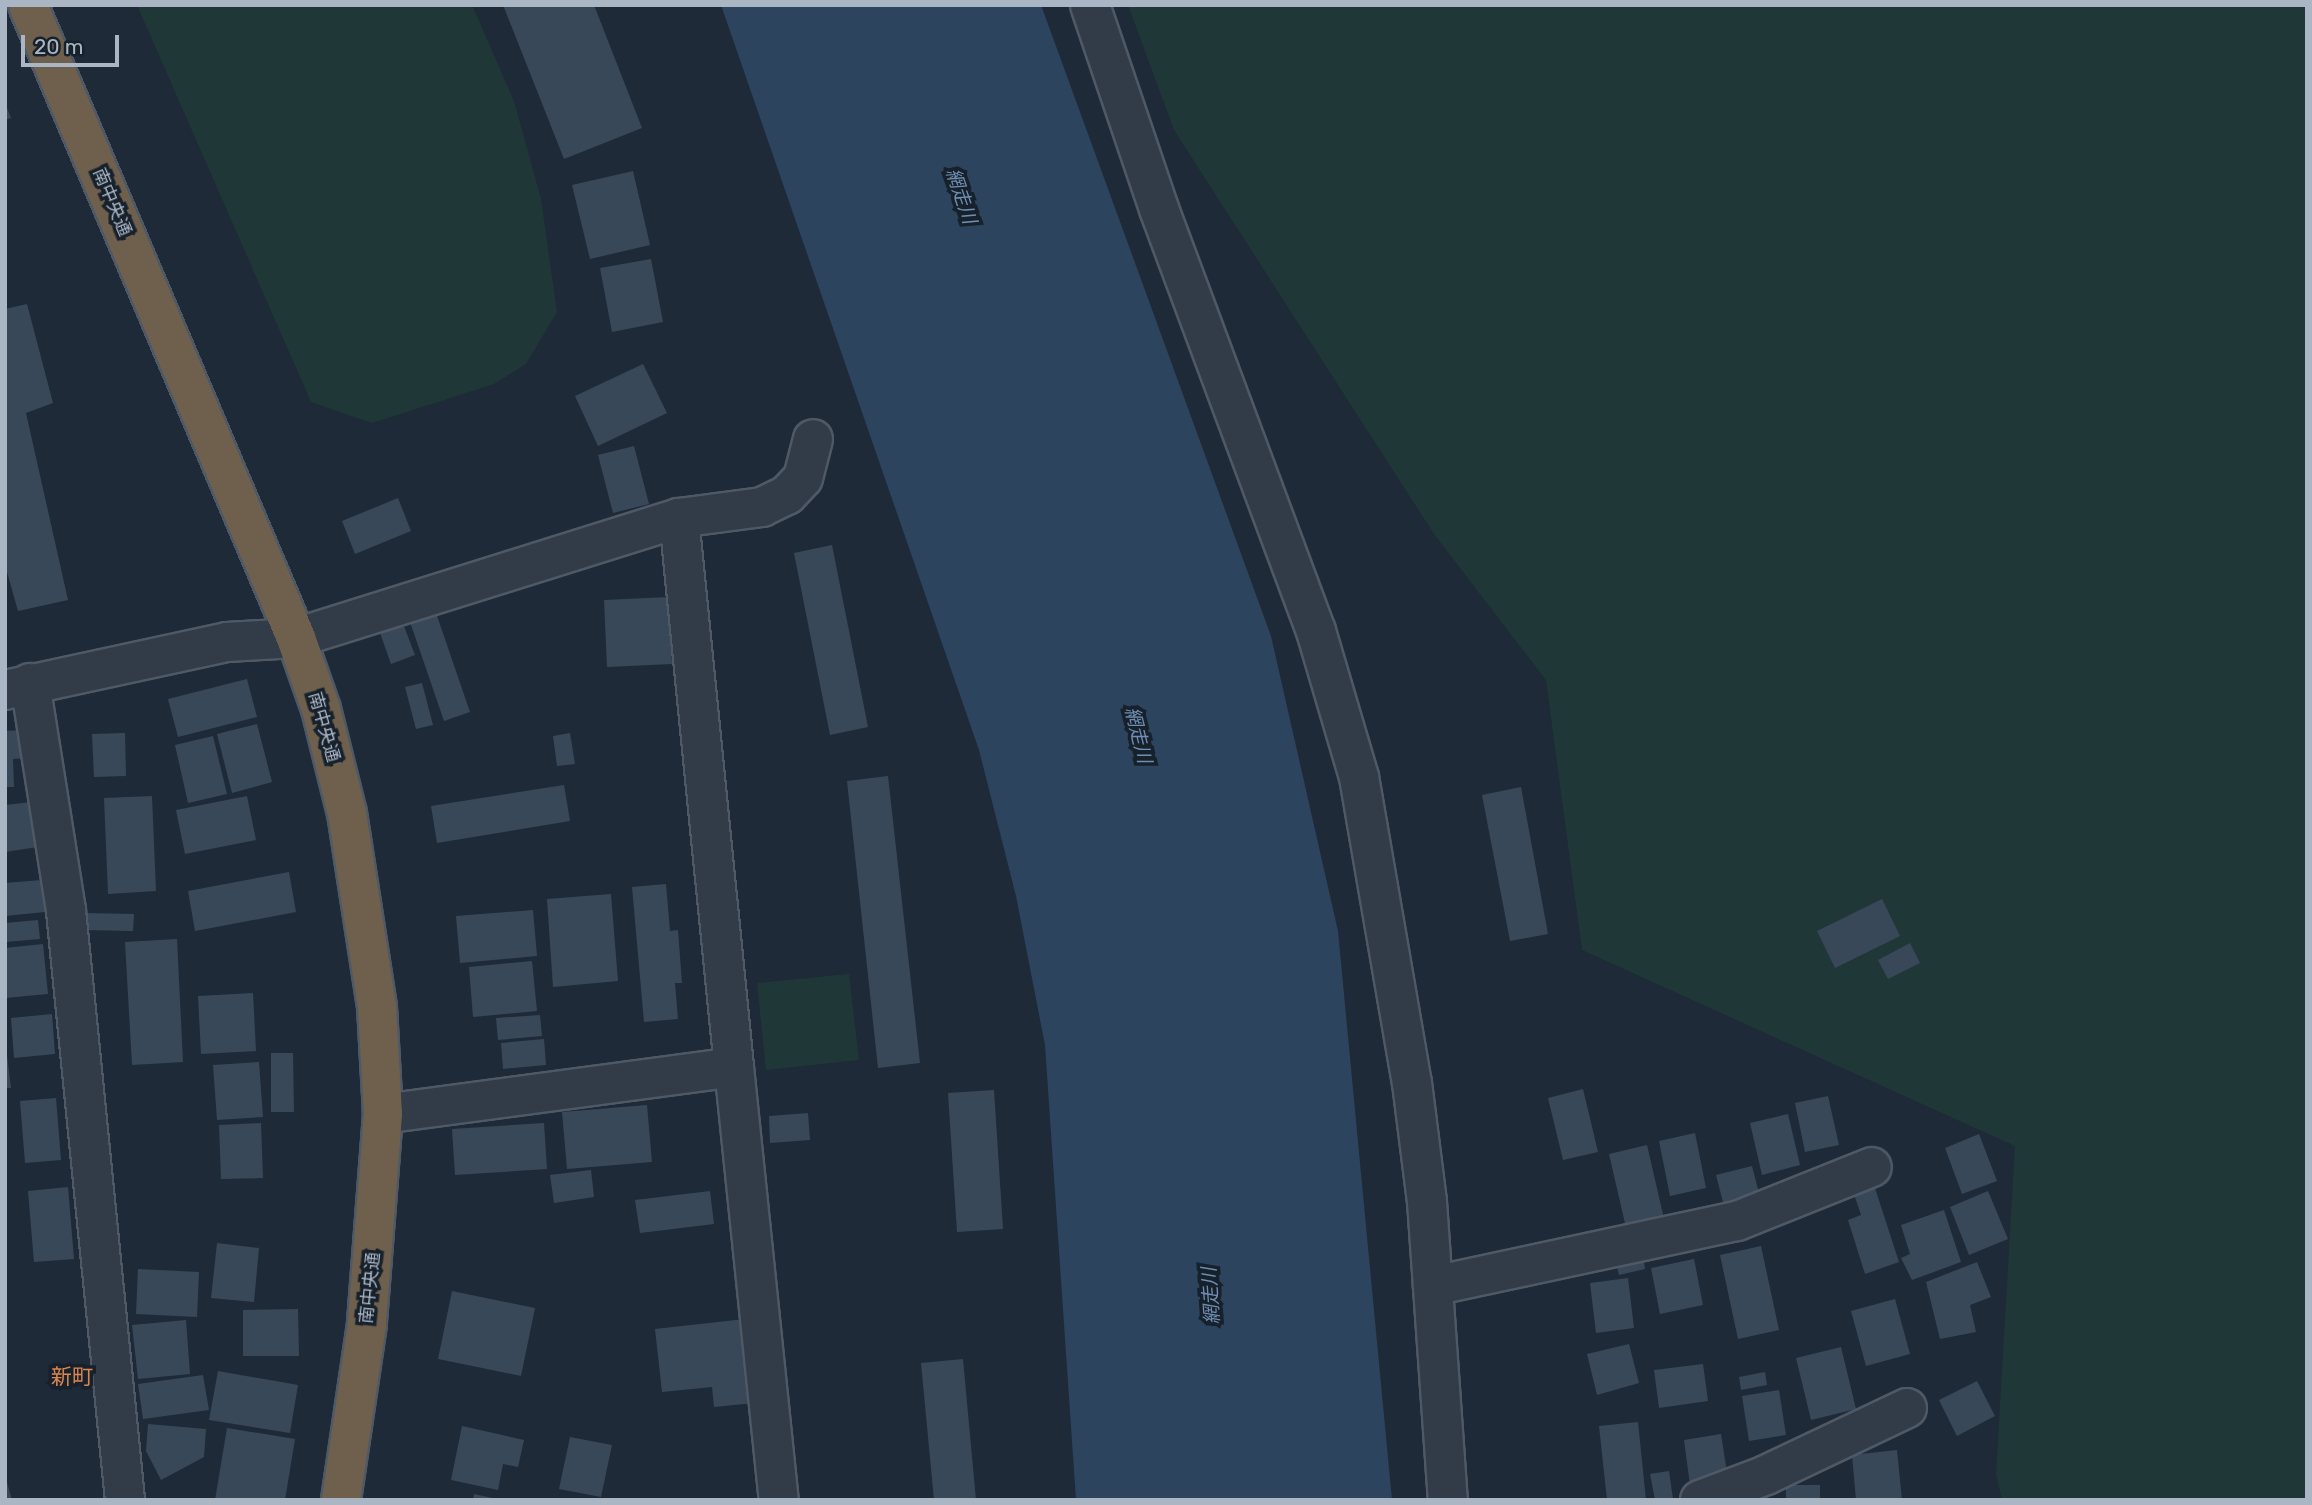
<!DOCTYPE html>
<html>
<head>
<meta charset="utf-8">
<style>
	body { margin:0 }
	#map { position:relative; width:2312px; height:1505px; overflow:hidden; background:#1e2a37; font-family:Rubik,"Noto Sans JP",sans-serif }
	div>[style] { position:absolute }
	.green>* { inset:0; background:#203738 }
	.water>* { inset:0; background:#2d445e }
	.building>* { inset:0; background:#394858 }
	.roads { filter:drop-shadow(2px 0 #4f5966) drop-shadow(-2px 0 #4f5966) drop-shadow(0 2px #4f5966) drop-shadow(0 -2px #4f5966) }
	.minor>* { height:38px; margin:-19px; padding:0 19px; transform-origin:19px; border-radius:19px; background:#313c48 }
	.highway>* { height:38px; margin:-19px; padding:0 19px; transform-origin:19px; border-radius:19px; background:#6f604d }
	span { translate:-50% -50%; white-space:nowrap; text-align:center; line-height:1.15; -webkit-text-stroke:7px #17212c; paint-order:stroke }
	.street-label { font-size:18px; color:#abb6c5 }
	.water-label { font-size:19px; color:#708eb1; font-style:italic }
	.quarter-label { font-size:21px; color:#db8650 }
	.frame { position:absolute; inset:0; border:7px solid #abb6c5; pointer-events:none }
	.scale { position:absolute; left:21px; top:35px; width:98px; height:32px; box-sizing:border-box; border:4px solid #abb6c5; border-top:0; padding-left:9px; font-size:21px; line-height:24px; white-space:nowrap; color:#abb6c5; -webkit-text-stroke:5px #17212c; paint-order:stroke }
</style>
</head>
<body>
<div id="map">
	<div class="green">
		<div style="clip-path:polygon(137px 5px,472px 5px,514px 101px,541px 199px,557px 312px,526px 364px,494px 384px,372px 423px,311px 402px)"></div>
		<div style="clip-path:polygon(1128px 5px,2307px 5px,2307px 1500px,2002px 1500px,1996px 1474px,2015px 1146px,1582px 950px,1546px 680px,1434px 534px,1174px 130px)"></div>
		<div style="clip-path:polygon(849px 974px,859px 1060px,766px 1070px,757px 983px)"></div>
	</div>
	<div class="water">
		<div style="clip-path:polygon(721px 5px,1041px 5px,1271px 636px,1338px 931px,1392px 1500px,1076px 1500px,1045px 1045px,1016px 896px,979px 750px)"></div>
	</div>
	<div class="building">
		<div style="clip-path:polygon(503px 5px,594px 5px,642px 128px,564px 159px)"></div>
		<div style="clip-path:polygon(5px 103px,11px 118px,5px 120px)"></div>
		<div style="clip-path:polygon(633px 171px,650px 245px,590px 259px,572px 185px)"></div>
		<div style="clip-path:polygon(651px 259px,663px 322px,612px 332px,600px 268px)"></div>
		<div style="clip-path:polygon(27px 304px,53px 403px,26px 413px,68px 600px,18px 611px,5px 565px,5px 309px)"></div>
		<div style="clip-path:polygon(643px 364px,667px 413px,598px 446px,575px 396px)"></div>
		<div style="clip-path:polygon(634px 446px,649px 504px,613px 513px,598px 455px)"></div>
		<div style="clip-path:polygon(398px 498px,411px 531px,355px 554px,342px 521px)"></div>
		<div style="clip-path:polygon(832px 545px,868px 727px,830px 735px,794px 553px)"></div>
		<div style="clip-path:polygon(669px 597px,672px 664px,607px 667px,604px 600px)"></div>
		<div style="clip-path:polygon(435px 610px,470px 712px,444px 721px,409px 619px)"></div>
		<div style="clip-path:polygon(402px 621px,415px 655px,391px 664px,379px 630px)"></div>
		<div style="clip-path:polygon(247px 679px,257px 717px,178px 737px,168px 699px)"></div>
		<div style="clip-path:polygon(422px 683px,433px 725px,416px 729px,405px 687px)"></div>
		<div style="clip-path:polygon(257px 724px,272px 782px,232px 793px,217px 734px)"></div>
		<div style="clip-path:polygon(23px 730px,26px 758px,13px 759px,14px 787px,5px 787px,5px 731px)"></div>
		<div style="clip-path:polygon(125px 733px,126px 776px,94px 777px,92px 734px)"></div>
		<div style="clip-path:polygon(570px 733px,575px 764px,557px 766px,553px 736px)"></div>
		<div style="clip-path:polygon(213px 736px,227px 794px,188px 803px,175px 745px)"></div>
		<div style="clip-path:polygon(888px 776px,920px 1063px,878px 1068px,847px 781px)"></div>
		<div style="clip-path:polygon(564px 785px,570px 821px,437px 843px,431px 806px)"></div>
		<div style="clip-path:polygon(1521px 787px,1548px 934px,1510px 941px,1482px 795px)"></div>
		<div style="clip-path:polygon(152px 796px,156px 891px,108px 894px,104px 798px)"></div>
		<div style="clip-path:polygon(247px 796px,256px 840px,185px 854px,176px 810px)"></div>
		<div style="clip-path:polygon(32px 802px,38px 847px,5px 852px,5px 805px)"></div>
		<div style="clip-path:polygon(289px 872px,296px 912px,195px 931px,188px 891px)"></div>
		<div style="clip-path:polygon(42px 880px,45px 912px,5px 916px,5px 883px)"></div>
		<div style="clip-path:polygon(666px 884px,670px 931px,678px 930px,682px 983px,675px 983px,678px 1019px,644px 1022px,632px 887px)"></div>
		<div style="clip-path:polygon(611px 894px,618px 981px,553px 987px,547px 899px)"></div>
		<div style="clip-path:polygon(1882px 899px,1900px 936px,1835px 968px,1817px 931px)"></div>
		<div style="clip-path:polygon(533px 910px,537px 956px,460px 963px,456px 916px)"></div>
		<div style="clip-path:polygon(85px 913px,134px 914px,133px 931px,84px 930px)"></div>
		<div style="clip-path:polygon(38px 920px,40px 939px,5px 942px,5px 923px)"></div>
		<div style="clip-path:polygon(177px 939px,183px 1062px,132px 1065px,125px 942px)"></div>
		<div style="clip-path:polygon(1910px 943px,1920px 963px,1888px 979px,1878px 960px)"></div>
		<div style="clip-path:polygon(43px 944px,48px 994px,5px 998px,5px 948px)"></div>
		<div style="clip-path:polygon(532px 961px,537px 1011px,473px 1017px,469px 967px)"></div>
		<div style="clip-path:polygon(253px 993px,256px 1051px,201px 1054px,198px 996px)"></div>
		<div style="clip-path:polygon(52px 1014px,55px 1054px,14px 1058px,11px 1018px)"></div>
		<div style="clip-path:polygon(540px 1015px,542px 1036px,498px 1040px,496px 1018px)"></div>
		<div style="clip-path:polygon(5px 1039px,11px 1088px,5px 1088px)"></div>
		<div style="clip-path:polygon(544px 1039px,546px 1065px,503px 1069px,501px 1043px)"></div>
		<div style="clip-path:polygon(271px 1053px,293px 1053px,294px 1112px,271px 1112px)"></div>
		<div style="clip-path:polygon(259px 1062px,263px 1117px,217px 1120px,213px 1065px)"></div>
		<div style="clip-path:polygon(1583px 1089px,1598px 1152px,1563px 1160px,1548px 1098px)"></div>
		<div style="clip-path:polygon(994px 1090px,1003px 1229px,957px 1232px,948px 1093px)"></div>
		<div style="clip-path:polygon(1828px 1096px,1839px 1145px,1805px 1152px,1795px 1103px)"></div>
		<div style="clip-path:polygon(56px 1098px,61px 1160px,25px 1163px,20px 1101px)"></div>
		<div style="clip-path:polygon(647px 1105px,652px 1162px,567px 1169px,562px 1112px)"></div>
		<div style="clip-path:polygon(808px 1113px,810px 1140px,770px 1143px,769px 1116px)"></div>
		<div style="clip-path:polygon(1788px 1114px,1800px 1165px,1762px 1175px,1750px 1123px)"></div>
		<div style="clip-path:polygon(261px 1123px,263px 1178px,221px 1179px,219px 1125px)"></div>
		<div style="clip-path:polygon(544px 1123px,547px 1169px,455px 1175px,452px 1129px)"></div>
		<div style="clip-path:polygon(1695px 1133px,1706px 1188px,1670px 1196px,1659px 1141px)"></div>
		<div style="clip-path:polygon(1979px 1134px,1997px 1181px,1962px 1194px,1945px 1148px)"></div>
		<div style="clip-path:polygon(1647px 1145px,1665px 1223px,1627px 1232px,1609px 1154px)"></div>
		<div style="clip-path:polygon(1752px 1166px,1761px 1201px,1725px 1210px,1716px 1175px)"></div>
		<div style="clip-path:polygon(591px 1170px,594px 1197px,554px 1203px,550px 1175px)"></div>
		<div style="clip-path:polygon(1874px 1185px,1899px 1262px,1865px 1274px,1848px 1220px,1861px 1215px,1853px 1191px)"></div>
		<div style="clip-path:polygon(68px 1187px,74px 1259px,34px 1262px,28px 1191px)"></div>
		<div style="clip-path:polygon(710px 1191px,714px 1224px,640px 1233px,635px 1200px)"></div>
		<div style="clip-path:polygon(1988px 1191px,2008px 1239px,1969px 1255px,1950px 1207px)"></div>
		<div style="clip-path:polygon(1944px 1210px,1961px 1262px,1912px 1280px,1901px 1258px,1910px 1254px,1901px 1225px)"></div>
		<div style="clip-path:polygon(217px 1243px,259px 1248px,254px 1302px,211px 1298px)"></div>
		<div style="clip-path:polygon(1761px 1246px,1779px 1330px,1738px 1339px,1720px 1255px)"></div>
		<div style="clip-path:polygon(1643px 1256px,1645px 1269px,1619px 1275px,1616px 1263px)"></div>
		<div style="clip-path:polygon(1694px 1259px,1703px 1305px,1660px 1314px,1651px 1268px)"></div>
		<div style="clip-path:polygon(1977px 1262px,1991px 1297px,1970px 1305px,1976px 1332px,1940px 1339px,1926px 1282px)"></div>
		<div style="clip-path:polygon(138px 1269px,199px 1272px,197px 1317px,136px 1314px)"></div>
		<div style="clip-path:polygon(1628px 1278px,1634px 1328px,1596px 1333px,1590px 1283px)"></div>
		<div style="clip-path:polygon(452px 1291px,535px 1308px,521px 1376px,438px 1359px)"></div>
		<div style="clip-path:polygon(1895px 1299px,1910px 1354px,1866px 1366px,1851px 1311px)"></div>
		<div style="clip-path:polygon(298px 1309px,299px 1356px,243px 1356px,243px 1310px)"></div>
		<div style="clip-path:polygon(745px 1319px,754px 1403px,714px 1407px,712px 1387px,662px 1392px,655px 1329px)"></div>
		<div style="clip-path:polygon(186px 1320px,190px 1374px,138px 1379px,132px 1325px)"></div>
		<div style="clip-path:polygon(1629px 1344px,1639px 1383px,1597px 1395px,1587px 1354px)"></div>
		<div style="clip-path:polygon(1841px 1347px,1856px 1409px,1811px 1420px,1796px 1358px)"></div>
		<div style="clip-path:polygon(963px 1359px,976px 1500px,934px 1500px,921px 1363px)"></div>
		<div style="clip-path:polygon(1703px 1364px,1708px 1401px,1659px 1408px,1654px 1370px)"></div>
		<div style="clip-path:polygon(218px 1371px,298px 1385px,290px 1433px,209px 1420px)"></div>
		<div style="clip-path:polygon(1765px 1372px,1767px 1385px,1741px 1390px,1739px 1377px)"></div>
		<div style="clip-path:polygon(203px 1375px,209px 1410px,143px 1419px,138px 1384px)"></div>
		<div style="clip-path:polygon(1977px 1381px,1995px 1416px,1957px 1436px,1939px 1400px)"></div>
		<div style="clip-path:polygon(1779px 1390px,1786px 1435px,1749px 1441px,1742px 1396px)"></div>
		<div style="clip-path:polygon(1638px 1422px,1646px 1500px,1607px 1500px,1599px 1426px)"></div>
		<div style="clip-path:polygon(148px 1424px,206px 1429px,204px 1457px,161px 1480px,146px 1451px)"></div>
		<div style="clip-path:polygon(462px 1426px,524px 1440px,518px 1467px,503px 1464px,498px 1490px,451px 1480px)"></div>
		<div style="clip-path:polygon(227px 1428px,295px 1439px,285px 1500px,215px 1500px)"></div>
		<div style="clip-path:polygon(1721px 1434px,1728px 1479px,1690px 1485px,1684px 1440px)"></div>
		<div style="clip-path:polygon(570px 1437px,612px 1445px,601px 1497px,559px 1489px)"></div>
		<div style="clip-path:polygon(1897px 1450px,1902px 1500px,1856px 1500px,1852px 1455px)"></div>
		<div style="clip-path:polygon(1669px 1471px,1673px 1499px,1655px 1500px,1650px 1474px)"></div>
		<div style="clip-path:polygon(5px 1479px,6px 1479px,12px 1500px,5px 1500px)"></div>
		<div style="clip-path:polygon(1786px 1485px,1820px 1485px,1820px 1500px,1786px 1500px)"></div>
		<div style="clip-path:polygon(474px 1494px,497px 1499px,497px 1500px,473px 1500px)"></div>
	</div>
	<div class="roads">
		<div class="minor">
			<div style="left:1090px;top:5px;width:215px;rotate:71.3deg"></div>
			<div style="left:1159px;top:209px;width:450px;rotate:69.6deg"></div>
			<div style="left:1316px;top:631px;width:152px;rotate:73.6deg"></div>
			<div style="left:1359px;top:777px;width:311px;rotate:80.2deg"></div>
			<div style="left:1412px;top:1083px;width:120px;rotate:82.8deg"></div>
			<div style="left:1427px;top:1202px;width:299px;rotate:86deg"></div>
			<div style="left:679px;top:518px;width:552px;rotate:84.28deg"></div>
			<div style="left:30px;top:683px;width:231px;rotate:81deg"></div>
			<div style="left:66px;top:911px;width:592px;rotate:84.28deg"></div>
			<div style="left:5px;top:690px;width:227px;rotate:-12.2deg"></div>
			<div style="left:227px;top:642px;width:69px;rotate:-3.3deg"></div>
			<div style="left:296px;top:638px;width:401px;rotate:-17.4deg"></div>
			<div style="left:679px;top:518px;width:84px;rotate:-7.5deg"></div>
			<div style="left:762px;top:507px;width:28px;rotate:-26deg"></div>
			<div style="left:787px;top:495px;width:23px;rotate:-47deg"></div>
			<div style="left:803px;top:478px;width:40px;rotate:-75.6deg"></div>
			<div style="left:383px;top:1114px;width:354px;rotate:-7.6deg"></div>
			<div style="left:734px;top:1067px;width:435px;rotate:84.1deg"></div>
			<div style="left:1433px;top:1286px;width:311px;rotate:-12.1deg"></div>
			<div style="left:1737px;top:1221px;width:145px;rotate:-21.8deg"></div>
			<div style="left:1700px;top:1500px;width:71px;rotate:-20.7deg"></div>
			<div style="left:1766px;top:1475px;width:156px;rotate:-25.4deg"></div>
		</div>
		<div class="highway">
			<div style="left:28px;top:5px;width:687px;rotate:67.05deg"></div>
			<div style="left:296px;top:638px;width:75px;rotate:70.6deg"></div>
			<div style="left:321px;top:709px;width:107px;rotate:76deg"></div>
			<div style="left:347px;top:813px;width:196px;rotate:81.2deg"></div>
			<div style="left:377px;top:1007px;width:107px;rotate:86.8deg"></div>
			<div style="left:383px;top:1114px;width:211px;rotate:94.4deg"></div>
			<div style="left:367px;top:1324px;width:178px;rotate:98.4deg"></div>
		</div>
	</div>
	<div class="street-label">
		<span style="left:112px;top:202px;rotate:67deg">南中央通</span>
		<span style="left:324px;top:727px;rotate:74deg">南中央通</span>
		<span style="left:370px;top:1288px;rotate:-84deg">南中央通</span>
	</div>
	<div class="water-label">
		<span style="left:961px;top:196px;rotate:71deg">網走川</span>
		<span style="left:1138px;top:735px;rotate:76deg">網走川</span>
		<span style="left:1211px;top:1296px;rotate:-94deg">網走川</span>
	</div>
	<div class="quarter-label">
		<span style="left:72px;top:1377px">新町</span>
	</div>
	<div class="frame"></div>
	<div class="scale">20 m</div>
</div>
</body>
</html>
